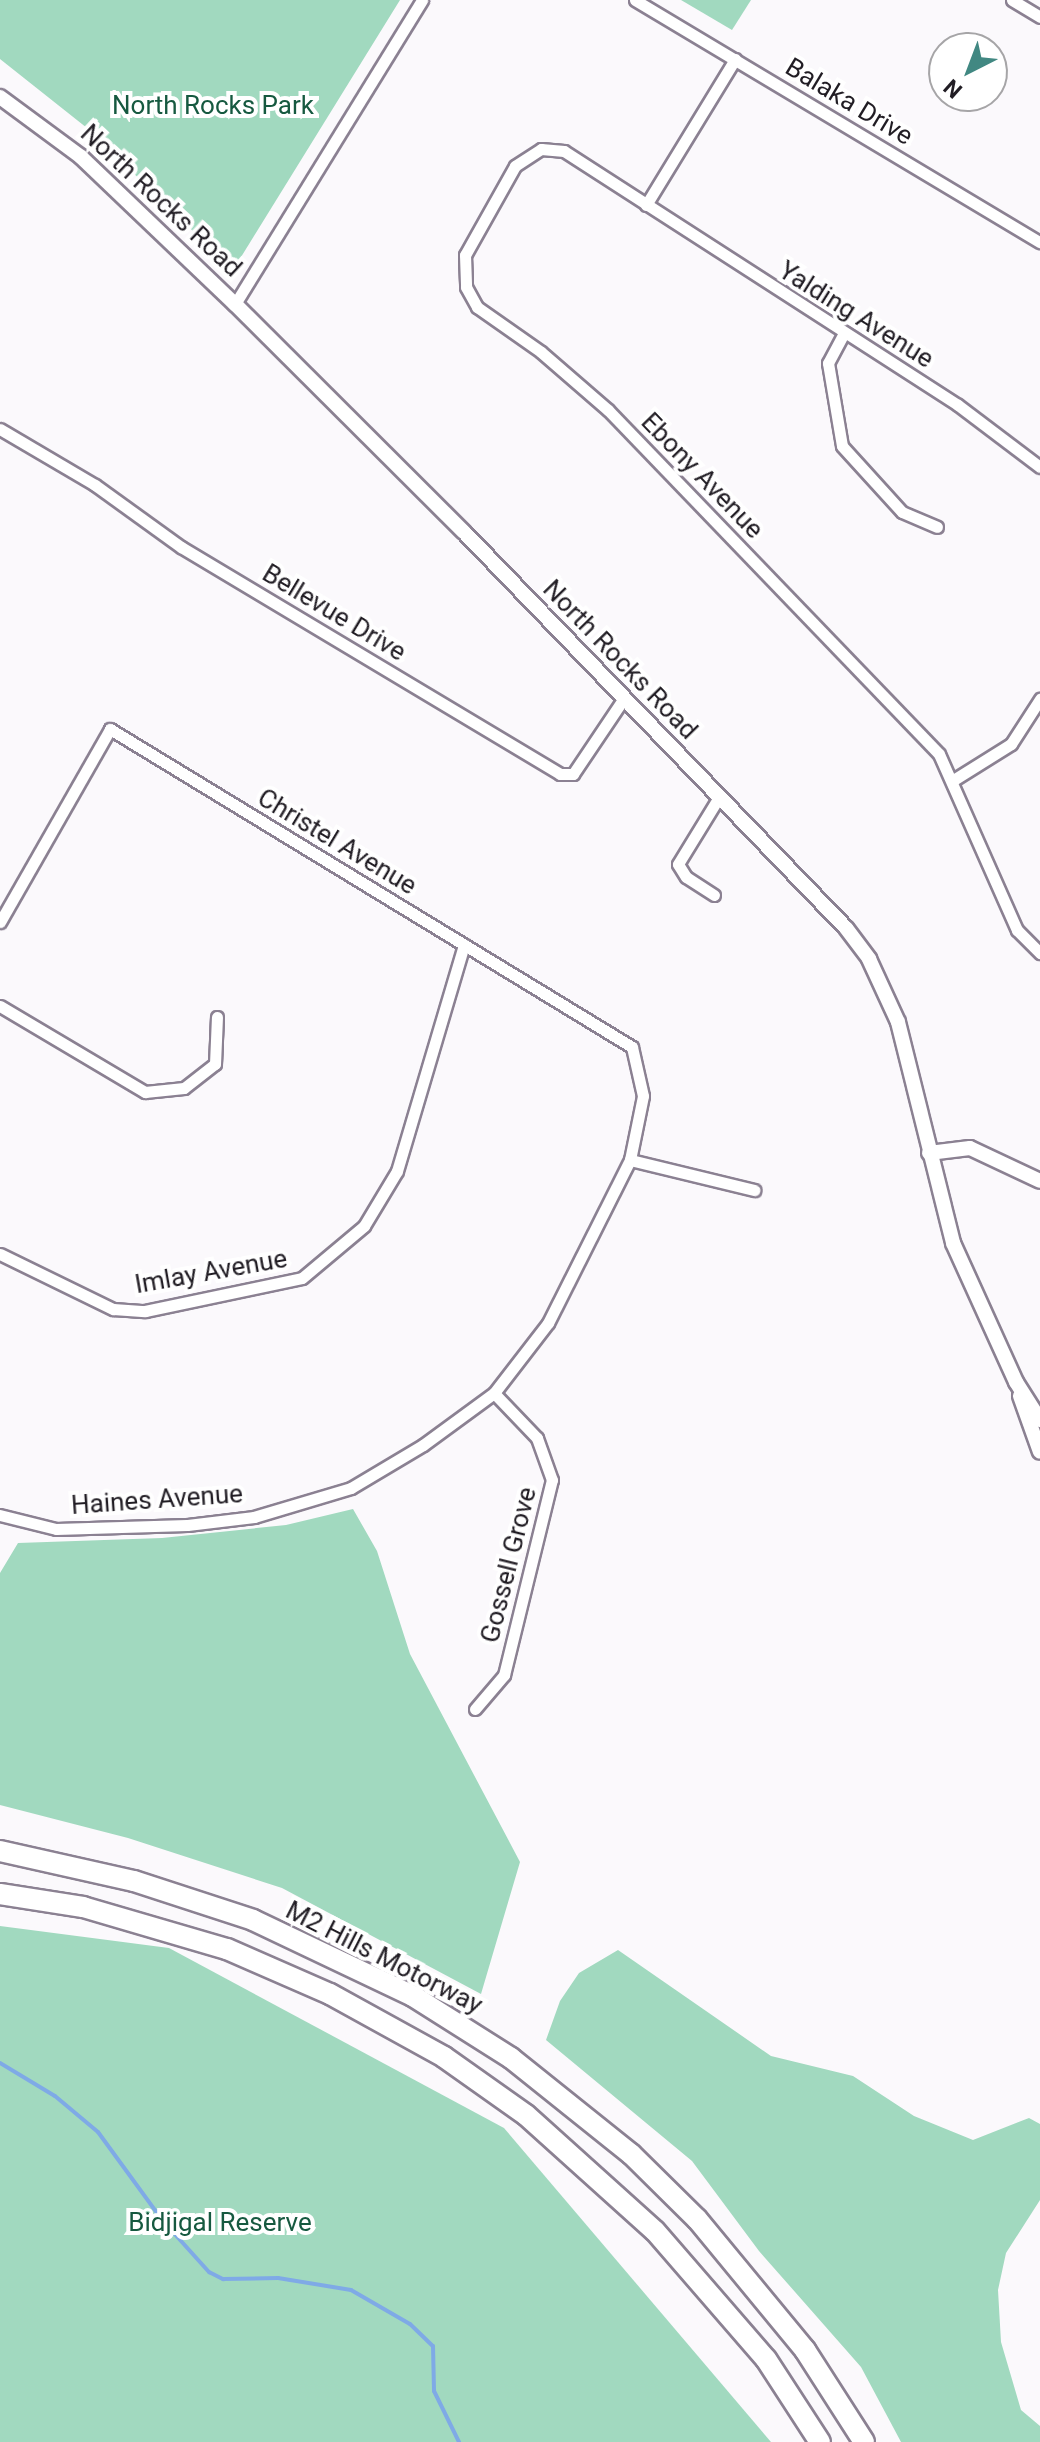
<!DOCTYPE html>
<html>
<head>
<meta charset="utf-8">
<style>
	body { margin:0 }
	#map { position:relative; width:1040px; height:2442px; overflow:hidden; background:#fbf9fc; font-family:Roboto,sans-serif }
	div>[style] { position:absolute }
	.green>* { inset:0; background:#a1d9bf }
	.stream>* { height:4px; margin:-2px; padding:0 2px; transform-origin:2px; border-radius:2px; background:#7faae6 }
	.roads { filter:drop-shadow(2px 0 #8b8192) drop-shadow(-2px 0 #8b8192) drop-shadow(0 2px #8b8192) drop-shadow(0 -2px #8b8192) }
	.minor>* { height:11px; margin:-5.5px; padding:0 5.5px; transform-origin:5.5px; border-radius:5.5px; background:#fff }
	.tertiary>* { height:14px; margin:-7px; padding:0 7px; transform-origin:7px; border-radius:7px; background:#fff }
	.secondary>* { height:14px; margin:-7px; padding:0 7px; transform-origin:7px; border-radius:7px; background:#fff }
	.motorway>* { height:20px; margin:-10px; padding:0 10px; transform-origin:10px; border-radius:10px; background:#fff }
	span { translate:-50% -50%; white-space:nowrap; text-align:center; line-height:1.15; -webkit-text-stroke:8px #fff; paint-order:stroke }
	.street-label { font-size:26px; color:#211d24 }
	.park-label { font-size:26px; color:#165940 }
	.north { position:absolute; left:928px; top:32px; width:80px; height:80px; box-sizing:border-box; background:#fff; border:2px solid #a6a5a7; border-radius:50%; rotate:222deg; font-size:22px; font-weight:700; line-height:32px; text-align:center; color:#211d24 }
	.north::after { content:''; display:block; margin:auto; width:28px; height:36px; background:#418882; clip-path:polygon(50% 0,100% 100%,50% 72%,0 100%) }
</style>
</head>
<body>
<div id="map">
	<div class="green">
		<div style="clip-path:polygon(0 0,400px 0,233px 270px,87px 128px,0 59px)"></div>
		<div style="clip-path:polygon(681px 0,751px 0,732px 30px)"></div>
		<div style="clip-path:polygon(353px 1509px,377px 1551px,410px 1654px,520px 1862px,481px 1994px,282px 1888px,128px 1838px,0 1805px,0 1573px,18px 1543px,162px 1538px,286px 1525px)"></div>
		<div style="clip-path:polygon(0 1926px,169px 1948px,504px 2128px,771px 2442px,0 2442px)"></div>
		<div style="clip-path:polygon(618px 1950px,771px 2056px,853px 2076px,914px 2116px,973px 2140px,1029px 2118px,1040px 2124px,1040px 2200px,1006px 2253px,998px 2290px,1001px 2342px,1021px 2410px,1040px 2426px,1040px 2442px,901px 2442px,861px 2367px,759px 2251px,692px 2161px,546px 2040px,560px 2001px,579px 1973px)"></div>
	</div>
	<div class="stream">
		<div style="left:0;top:2063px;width:64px;rotate:31deg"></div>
		<div style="left:55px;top:2096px;width:56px;rotate:39.9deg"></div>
		<div style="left:98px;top:2132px;width:110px;rotate:53.9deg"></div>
		<div style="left:163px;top:2221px;width:69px;rotate:48deg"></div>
		<div style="left:209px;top:2272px;width:16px;rotate:27deg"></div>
		<div style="left:223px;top:2279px;width:55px;rotate:-1deg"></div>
		<div style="left:278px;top:2278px;width:74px;rotate:9.3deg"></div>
		<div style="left:351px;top:2290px;width:68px;rotate:30deg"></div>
		<div style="left:410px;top:2324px;width:32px;rotate:44deg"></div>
		<div style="left:433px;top:2346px;width:45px;rotate:88.7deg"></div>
		<div style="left:434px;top:2391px;width:57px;rotate:63.9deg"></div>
	</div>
	<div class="roads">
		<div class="minor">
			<div style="left:635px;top:0;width:472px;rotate:30.9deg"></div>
			<div style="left:1012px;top:0;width:33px;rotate:31deg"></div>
			<div style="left:646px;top:205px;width:171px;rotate:-58.6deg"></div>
			<div style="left:235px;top:304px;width:357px;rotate:-58.4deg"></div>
			<div style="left:844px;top:333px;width:34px;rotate:118deg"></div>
			<div style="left:828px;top:363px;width:84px;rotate:80.4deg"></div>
			<div style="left:842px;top:446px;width:89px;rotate:47.7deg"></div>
			<div style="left:902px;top:512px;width:38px;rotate:23deg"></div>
			<div style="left:0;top:429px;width:110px;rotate:30.5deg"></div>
			<div style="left:95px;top:485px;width:106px;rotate:35.8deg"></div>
			<div style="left:181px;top:547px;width:442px;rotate:30.9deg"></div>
			<div style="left:560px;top:774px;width:13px"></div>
			<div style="left:573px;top:774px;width:92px;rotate:-56.1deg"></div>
			<div style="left:1040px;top:467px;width:103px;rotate:-142.9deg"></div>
			<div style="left:958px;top:405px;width:469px;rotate:-147.2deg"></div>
			<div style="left:564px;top:151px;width:23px;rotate:-175deg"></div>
			<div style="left:541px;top:149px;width:31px;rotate:147deg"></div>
			<div style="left:515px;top:166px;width:102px;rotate:119.3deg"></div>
			<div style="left:465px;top:255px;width:32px;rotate:88deg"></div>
			<div style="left:466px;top:287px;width:23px;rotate:61deg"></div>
			<div style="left:477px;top:307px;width:78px;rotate:35.1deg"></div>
			<div style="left:541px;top:352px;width:89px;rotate:40.9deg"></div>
			<div style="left:608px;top:410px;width:477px;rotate:46.1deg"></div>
			<div style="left:939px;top:754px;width:193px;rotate:66.1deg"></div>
			<div style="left:1017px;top:930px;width:33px;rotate:45deg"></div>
			<div style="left:955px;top:779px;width:66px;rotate:-32deg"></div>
			<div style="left:1011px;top:744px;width:54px;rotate:-57.2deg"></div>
			<div style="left:714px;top:895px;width:33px;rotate:-147deg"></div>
			<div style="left:686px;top:877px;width:15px;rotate:-122deg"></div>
			<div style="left:678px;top:864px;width:79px;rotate:-58.5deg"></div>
			<div style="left:0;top:922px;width:222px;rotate:-60.3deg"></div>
			<div style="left:110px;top:729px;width:611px;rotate:31.35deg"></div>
			<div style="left:632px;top:1047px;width:50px;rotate:77.3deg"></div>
			<div style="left:643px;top:1096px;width:65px;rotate:101.5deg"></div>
			<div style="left:630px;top:1160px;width:182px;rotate:116.7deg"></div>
			<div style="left:548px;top:1323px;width:88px;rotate:127.6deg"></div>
			<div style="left:494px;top:1393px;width:88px;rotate:143.8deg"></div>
			<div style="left:423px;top:1445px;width:84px;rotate:149.2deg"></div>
			<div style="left:351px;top:1488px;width:101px;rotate:163.4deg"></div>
			<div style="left:254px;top:1517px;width:67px;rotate:173.2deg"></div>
			<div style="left:187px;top:1525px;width:131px;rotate:178.3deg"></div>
			<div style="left:56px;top:1529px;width:58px;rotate:-166deg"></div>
			<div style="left:0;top:1006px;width:169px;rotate:30.7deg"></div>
			<div style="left:145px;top:1092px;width:39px;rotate:-6deg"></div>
			<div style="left:184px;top:1088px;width:39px;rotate:-38deg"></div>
			<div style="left:215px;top:1064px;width:47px;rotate:-87.6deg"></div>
			<div style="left:630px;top:1160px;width:128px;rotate:13.6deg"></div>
			<div style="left:0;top:1254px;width:126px;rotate:26deg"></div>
			<div style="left:113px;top:1309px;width:32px;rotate:4deg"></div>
			<div style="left:145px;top:1311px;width:160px;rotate:-11.9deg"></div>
			<div style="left:302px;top:1278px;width:81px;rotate:-40deg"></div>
			<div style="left:364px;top:1226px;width:64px;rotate:-59deg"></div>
			<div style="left:397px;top:1171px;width:236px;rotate:-73.5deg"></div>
			<div style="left:475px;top:1709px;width:45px;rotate:-49.5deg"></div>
			<div style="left:504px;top:1675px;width:201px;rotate:-76.2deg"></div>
			<div style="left:552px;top:1480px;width:45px;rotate:-109.7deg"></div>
			<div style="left:537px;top:1438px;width:62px;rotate:-133.7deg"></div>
		</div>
		<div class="tertiary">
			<div style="left:929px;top:1153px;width:41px;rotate:-7deg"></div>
			<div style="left:970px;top:1148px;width:77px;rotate:25.2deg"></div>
		</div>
		<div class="secondary">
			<div style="left:0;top:97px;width:101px;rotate:36.5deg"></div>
			<div style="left:81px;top:157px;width:213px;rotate:43.7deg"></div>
			<div style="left:235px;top:304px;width:322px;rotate:44.9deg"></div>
			<div style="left:463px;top:531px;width:552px;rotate:46.03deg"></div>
			<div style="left:846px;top:928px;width:39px;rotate:53deg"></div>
			<div style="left:869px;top:959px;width:69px;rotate:65.3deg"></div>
			<div style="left:898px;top:1022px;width:228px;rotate:76deg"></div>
			<div style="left:953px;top:1243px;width:153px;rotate:65.6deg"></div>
			<div style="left:1016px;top:1382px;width:45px;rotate:57.7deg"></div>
			<div style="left:1020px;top:1396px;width:59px;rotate:70.3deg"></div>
		</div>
		<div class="motorway">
			<div style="left:0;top:1851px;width:137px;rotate:12.6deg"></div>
			<div style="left:134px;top:1881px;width:125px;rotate:18.1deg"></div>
			<div style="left:253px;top:1920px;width:177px;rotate:25.4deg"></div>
			<div style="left:413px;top:1996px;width:116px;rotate:32.3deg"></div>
			<div style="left:511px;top:2058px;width:154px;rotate:38.7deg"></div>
			<div style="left:631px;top:2154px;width:93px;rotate:44.6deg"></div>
			<div style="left:697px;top:2219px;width:170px;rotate:50.5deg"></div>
			<div style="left:805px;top:2350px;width:109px;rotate:57.3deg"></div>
			<div style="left:0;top:1894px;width:84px;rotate:8.9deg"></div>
			<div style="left:83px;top:1907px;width:150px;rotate:16.3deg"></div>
			<div style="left:227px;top:1949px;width:112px;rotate:23.6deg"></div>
			<div style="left:330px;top:1994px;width:130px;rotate:28.9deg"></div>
			<div style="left:444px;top:2057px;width:100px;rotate:35.3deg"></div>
			<div style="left:526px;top:2115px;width:173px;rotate:42deg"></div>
			<div style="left:655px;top:2231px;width:169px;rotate:49.1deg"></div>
			<div style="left:766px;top:2359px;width:99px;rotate:57deg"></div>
		</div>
	</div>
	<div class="street-label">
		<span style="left:849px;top:102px;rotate:31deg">Balaka Drive</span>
		<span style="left:161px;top:201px;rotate:43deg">North Rocks Road</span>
		<span style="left:856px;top:315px;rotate:32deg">Yalding Avenue</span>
		<span style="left:702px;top:476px;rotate:46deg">Ebony Avenue</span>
		<span style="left:334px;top:613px;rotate:31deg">Bellevue Drive</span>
		<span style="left:620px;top:660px;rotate:46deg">North Rocks Road</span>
		<span style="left:337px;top:842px;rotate:31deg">Christel Avenue</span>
		<span style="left:211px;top:1272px;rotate:-10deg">Imlay Avenue</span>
		<span style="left:157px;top:1500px;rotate:-4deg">Haines Avenue</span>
		<span style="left:509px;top:1565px;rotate:-76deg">Gossell Grove</span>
		<span style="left:384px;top:1958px;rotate:27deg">M2 Hills Motorway</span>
	</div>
	<div class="park-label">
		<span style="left:213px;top:106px">North Rocks Park</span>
		<span style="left:220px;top:2223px">Bidjigal Reserve</span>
	</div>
	<div class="north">N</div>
</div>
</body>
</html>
